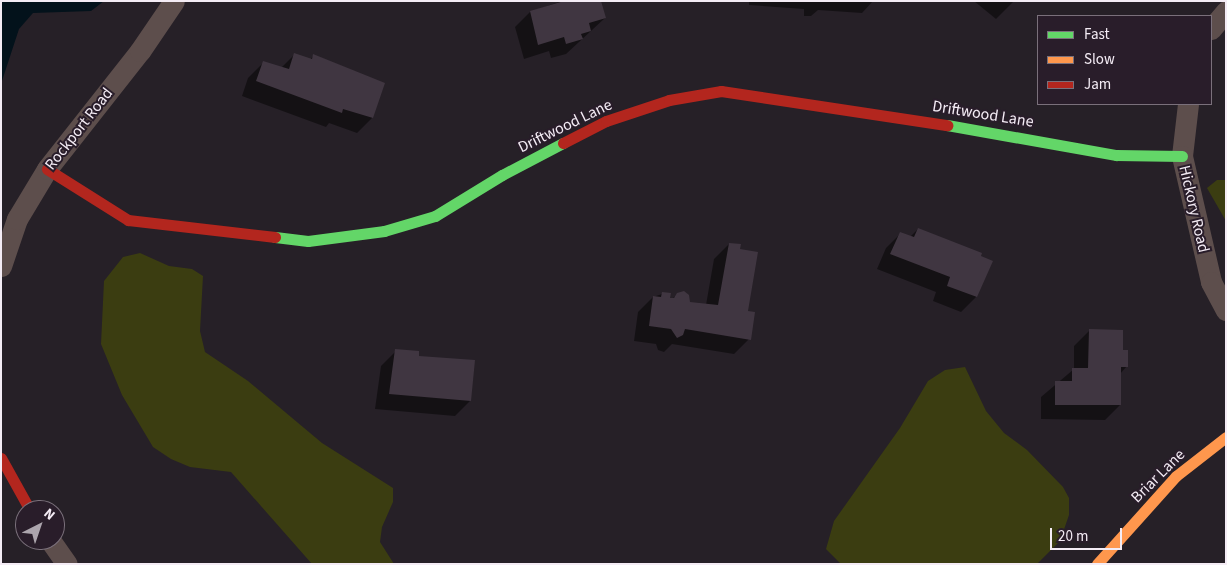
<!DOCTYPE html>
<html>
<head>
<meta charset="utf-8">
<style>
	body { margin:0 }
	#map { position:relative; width:1227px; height:565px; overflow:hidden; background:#262027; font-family:"Source Sans 3",sans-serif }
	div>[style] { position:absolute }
	.green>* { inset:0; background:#3b3d11 }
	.water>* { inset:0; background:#03121b }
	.shadow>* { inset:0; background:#0007 }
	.building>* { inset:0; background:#403641 }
	.street>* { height:21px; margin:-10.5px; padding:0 10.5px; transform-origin:10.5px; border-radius:10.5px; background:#5d4e4c }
	.fast>* { height:11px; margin:-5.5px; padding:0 5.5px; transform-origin:5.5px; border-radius:5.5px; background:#63d668 }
	.slow>* { height:11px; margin:-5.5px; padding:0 5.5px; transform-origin:5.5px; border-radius:5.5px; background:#ff974d }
	.jam>* { height:11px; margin:-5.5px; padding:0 5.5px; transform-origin:5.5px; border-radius:5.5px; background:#b3261e }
	span { translate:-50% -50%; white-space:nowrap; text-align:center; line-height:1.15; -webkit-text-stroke:4px #291d2a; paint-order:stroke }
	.street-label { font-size:16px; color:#f4ecf5 }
	.frame { position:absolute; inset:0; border:2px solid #f4ecf5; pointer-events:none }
	.legend { position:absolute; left:1037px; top:15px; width:175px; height:90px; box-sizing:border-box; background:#291d2a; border:1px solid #7a707b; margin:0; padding:6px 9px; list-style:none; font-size:15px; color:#f4ecf5 }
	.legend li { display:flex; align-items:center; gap:10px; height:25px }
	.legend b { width:25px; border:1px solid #7a707b }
	.north { position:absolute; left:15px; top:500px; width:50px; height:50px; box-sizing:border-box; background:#291d2a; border:1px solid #7a707b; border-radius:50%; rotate:41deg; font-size:14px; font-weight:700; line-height:20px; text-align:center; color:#f4ecf5 }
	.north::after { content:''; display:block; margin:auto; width:18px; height:22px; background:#aca5ad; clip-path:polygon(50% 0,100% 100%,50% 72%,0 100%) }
	.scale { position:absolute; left:1050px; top:528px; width:72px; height:22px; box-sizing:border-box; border:2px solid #f4ecf5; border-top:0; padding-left:6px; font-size:15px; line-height:18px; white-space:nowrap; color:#f4ecf5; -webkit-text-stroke:4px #291d2a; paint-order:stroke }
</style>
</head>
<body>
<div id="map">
	<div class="green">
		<div style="clip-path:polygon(1217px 180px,1226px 180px,1226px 221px,1207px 188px)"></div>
		<div style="clip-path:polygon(140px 253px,169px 266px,192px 269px,203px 276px,200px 331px,205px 352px,248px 381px,322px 443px,393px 488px,393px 502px,382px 527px,380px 542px,394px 564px,312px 564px,231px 472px,190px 467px,171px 459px,153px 447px,122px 395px,101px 344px,104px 281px,123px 257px)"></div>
		<div style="clip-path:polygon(965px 367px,986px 411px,1004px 433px,1027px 450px,1063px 487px,1069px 498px,1069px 515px,1060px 541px,1037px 564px,841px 564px,826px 549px,834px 521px,900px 428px,928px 381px,945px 370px)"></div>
	</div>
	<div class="water">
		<div style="clip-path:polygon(1px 1px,104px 1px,91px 11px,33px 13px,19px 29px,1px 84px)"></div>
	</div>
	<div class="shadow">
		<div style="clip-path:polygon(562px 1px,600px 1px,605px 18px,566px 54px,551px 58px,549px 51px,524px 59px,515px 27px,530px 12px)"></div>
		<div style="clip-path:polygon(749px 1px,873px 1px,862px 13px,818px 10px,811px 16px,804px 16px,804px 9px,749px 5px)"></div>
		<div style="clip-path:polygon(974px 1px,1014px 1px,996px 19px)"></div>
		<div style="clip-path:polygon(294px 55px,310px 60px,314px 55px,383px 83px,372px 118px,357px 133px,329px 123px,326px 127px,242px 96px,248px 78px,263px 63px,281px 68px)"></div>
		<div style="clip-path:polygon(918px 229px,992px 262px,976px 297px,961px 312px,933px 301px,936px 292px,877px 269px,886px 248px,901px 233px,910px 237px)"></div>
		<div style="clip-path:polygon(729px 244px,739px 249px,749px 339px,734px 354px,672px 344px,664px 352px,658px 350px,656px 344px,634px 341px,638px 312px,653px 297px,662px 294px,672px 299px,678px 294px,689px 303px,706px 305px,714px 259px)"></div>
		<div style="clip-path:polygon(1089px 331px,1121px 351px,1127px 366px,1120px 374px,1120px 405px,1105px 420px,1041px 419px,1041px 397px,1074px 369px,1074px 346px)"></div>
		<div style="clip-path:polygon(396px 351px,418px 358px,470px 401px,455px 416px,375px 409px,381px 366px)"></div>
	</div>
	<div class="building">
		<div style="clip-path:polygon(564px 1px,601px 1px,606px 18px,589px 23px,591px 31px,581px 34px,583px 39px,566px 44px,564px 37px,538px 45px,530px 11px)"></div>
		<div style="clip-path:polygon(294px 53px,312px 59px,313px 54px,385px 83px,373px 118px,343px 109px,342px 113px,256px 81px,263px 61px,289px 69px)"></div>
		<div style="clip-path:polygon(918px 228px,982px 253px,981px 256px,993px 261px,977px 297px,947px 286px,950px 277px,890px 254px,900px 232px,914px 237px)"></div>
		<div style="clip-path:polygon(729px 243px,741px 244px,740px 249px,758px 252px,748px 311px,755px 312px,751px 340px,685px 329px,683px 335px,677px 338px,671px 329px,649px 326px,653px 296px,661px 297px,662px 292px,671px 293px,670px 298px,674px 298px,677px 293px,684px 291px,689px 295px,690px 302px,718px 305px)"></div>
		<div style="clip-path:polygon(1089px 329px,1123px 330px,1123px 350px,1128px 350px,1128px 367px,1121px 367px,1121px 405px,1055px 405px,1055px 381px,1072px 381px,1072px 368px,1088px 368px)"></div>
		<div style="clip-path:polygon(395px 349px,419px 351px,419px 356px,475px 360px,471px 401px,389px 394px)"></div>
	</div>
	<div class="street">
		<div style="left:1211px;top:29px;width:23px;rotate:-50deg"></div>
		<div style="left:1188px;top:104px;width:52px;rotate:96.6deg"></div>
		<div style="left:1182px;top:156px;width:129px;rotate:77deg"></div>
		<div style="left:1211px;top:282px;width:32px;rotate:62deg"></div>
		<div style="left:1px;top:266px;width:50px;rotate:-71.2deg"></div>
		<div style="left:17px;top:219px;width:58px;rotate:-59deg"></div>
		<div style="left:47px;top:169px;width:150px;rotate:-51.8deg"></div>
		<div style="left:140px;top:51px;width:60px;rotate:-55.8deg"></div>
		<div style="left:50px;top:540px;width:29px;rotate:55deg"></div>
	</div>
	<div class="fast">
		<div style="left:947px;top:125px;width:172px;rotate:10.1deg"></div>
		<div style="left:1116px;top:155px;width:66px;rotate:0.9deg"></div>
		<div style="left:275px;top:237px;width:33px;rotate:7deg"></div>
		<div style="left:308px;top:241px;width:77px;rotate:-7.5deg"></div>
		<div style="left:384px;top:231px;width:53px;rotate:-16.4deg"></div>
		<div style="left:435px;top:216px;width:79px;rotate:-31.5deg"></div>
		<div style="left:502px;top:175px;width:69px;rotate:-27.7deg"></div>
	</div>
	<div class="slow">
		<div style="left:1097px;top:564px;width:118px;rotate:-48.1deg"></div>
		<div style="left:1176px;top:476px;width:63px;rotate:-38deg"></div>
	</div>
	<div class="jam">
		<div style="left:563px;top:143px;width:48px;rotate:-27.1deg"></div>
		<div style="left:606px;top:121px;width:66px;rotate:-18.4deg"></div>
		<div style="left:669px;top:100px;width:53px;rotate:-9.8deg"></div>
		<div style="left:721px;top:91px;width:229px;rotate:8.6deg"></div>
		<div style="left:47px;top:169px;width:96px;rotate:32.2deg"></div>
		<div style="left:128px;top:220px;width:148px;rotate:6.6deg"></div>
		<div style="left:1px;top:458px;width:60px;rotate:60.9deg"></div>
	</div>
	<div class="street-label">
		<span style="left:983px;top:114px;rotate:9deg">Driftwood Lane</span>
		<span style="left:565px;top:126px;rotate:-26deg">Driftwood Lane</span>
		<span style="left:79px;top:129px;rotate:-52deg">Rockport Road</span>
		<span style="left:1194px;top:209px;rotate:77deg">Hickory Road</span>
		<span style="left:1158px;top:476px;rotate:-45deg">Briar Lane</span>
	</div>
	<div class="frame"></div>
	<ul class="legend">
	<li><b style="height:6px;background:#63d668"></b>Fast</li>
	<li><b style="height:6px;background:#ff974d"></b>Slow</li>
	<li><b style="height:6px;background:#b3261e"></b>Jam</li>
	</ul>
	<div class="north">N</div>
	<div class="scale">20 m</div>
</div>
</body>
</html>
